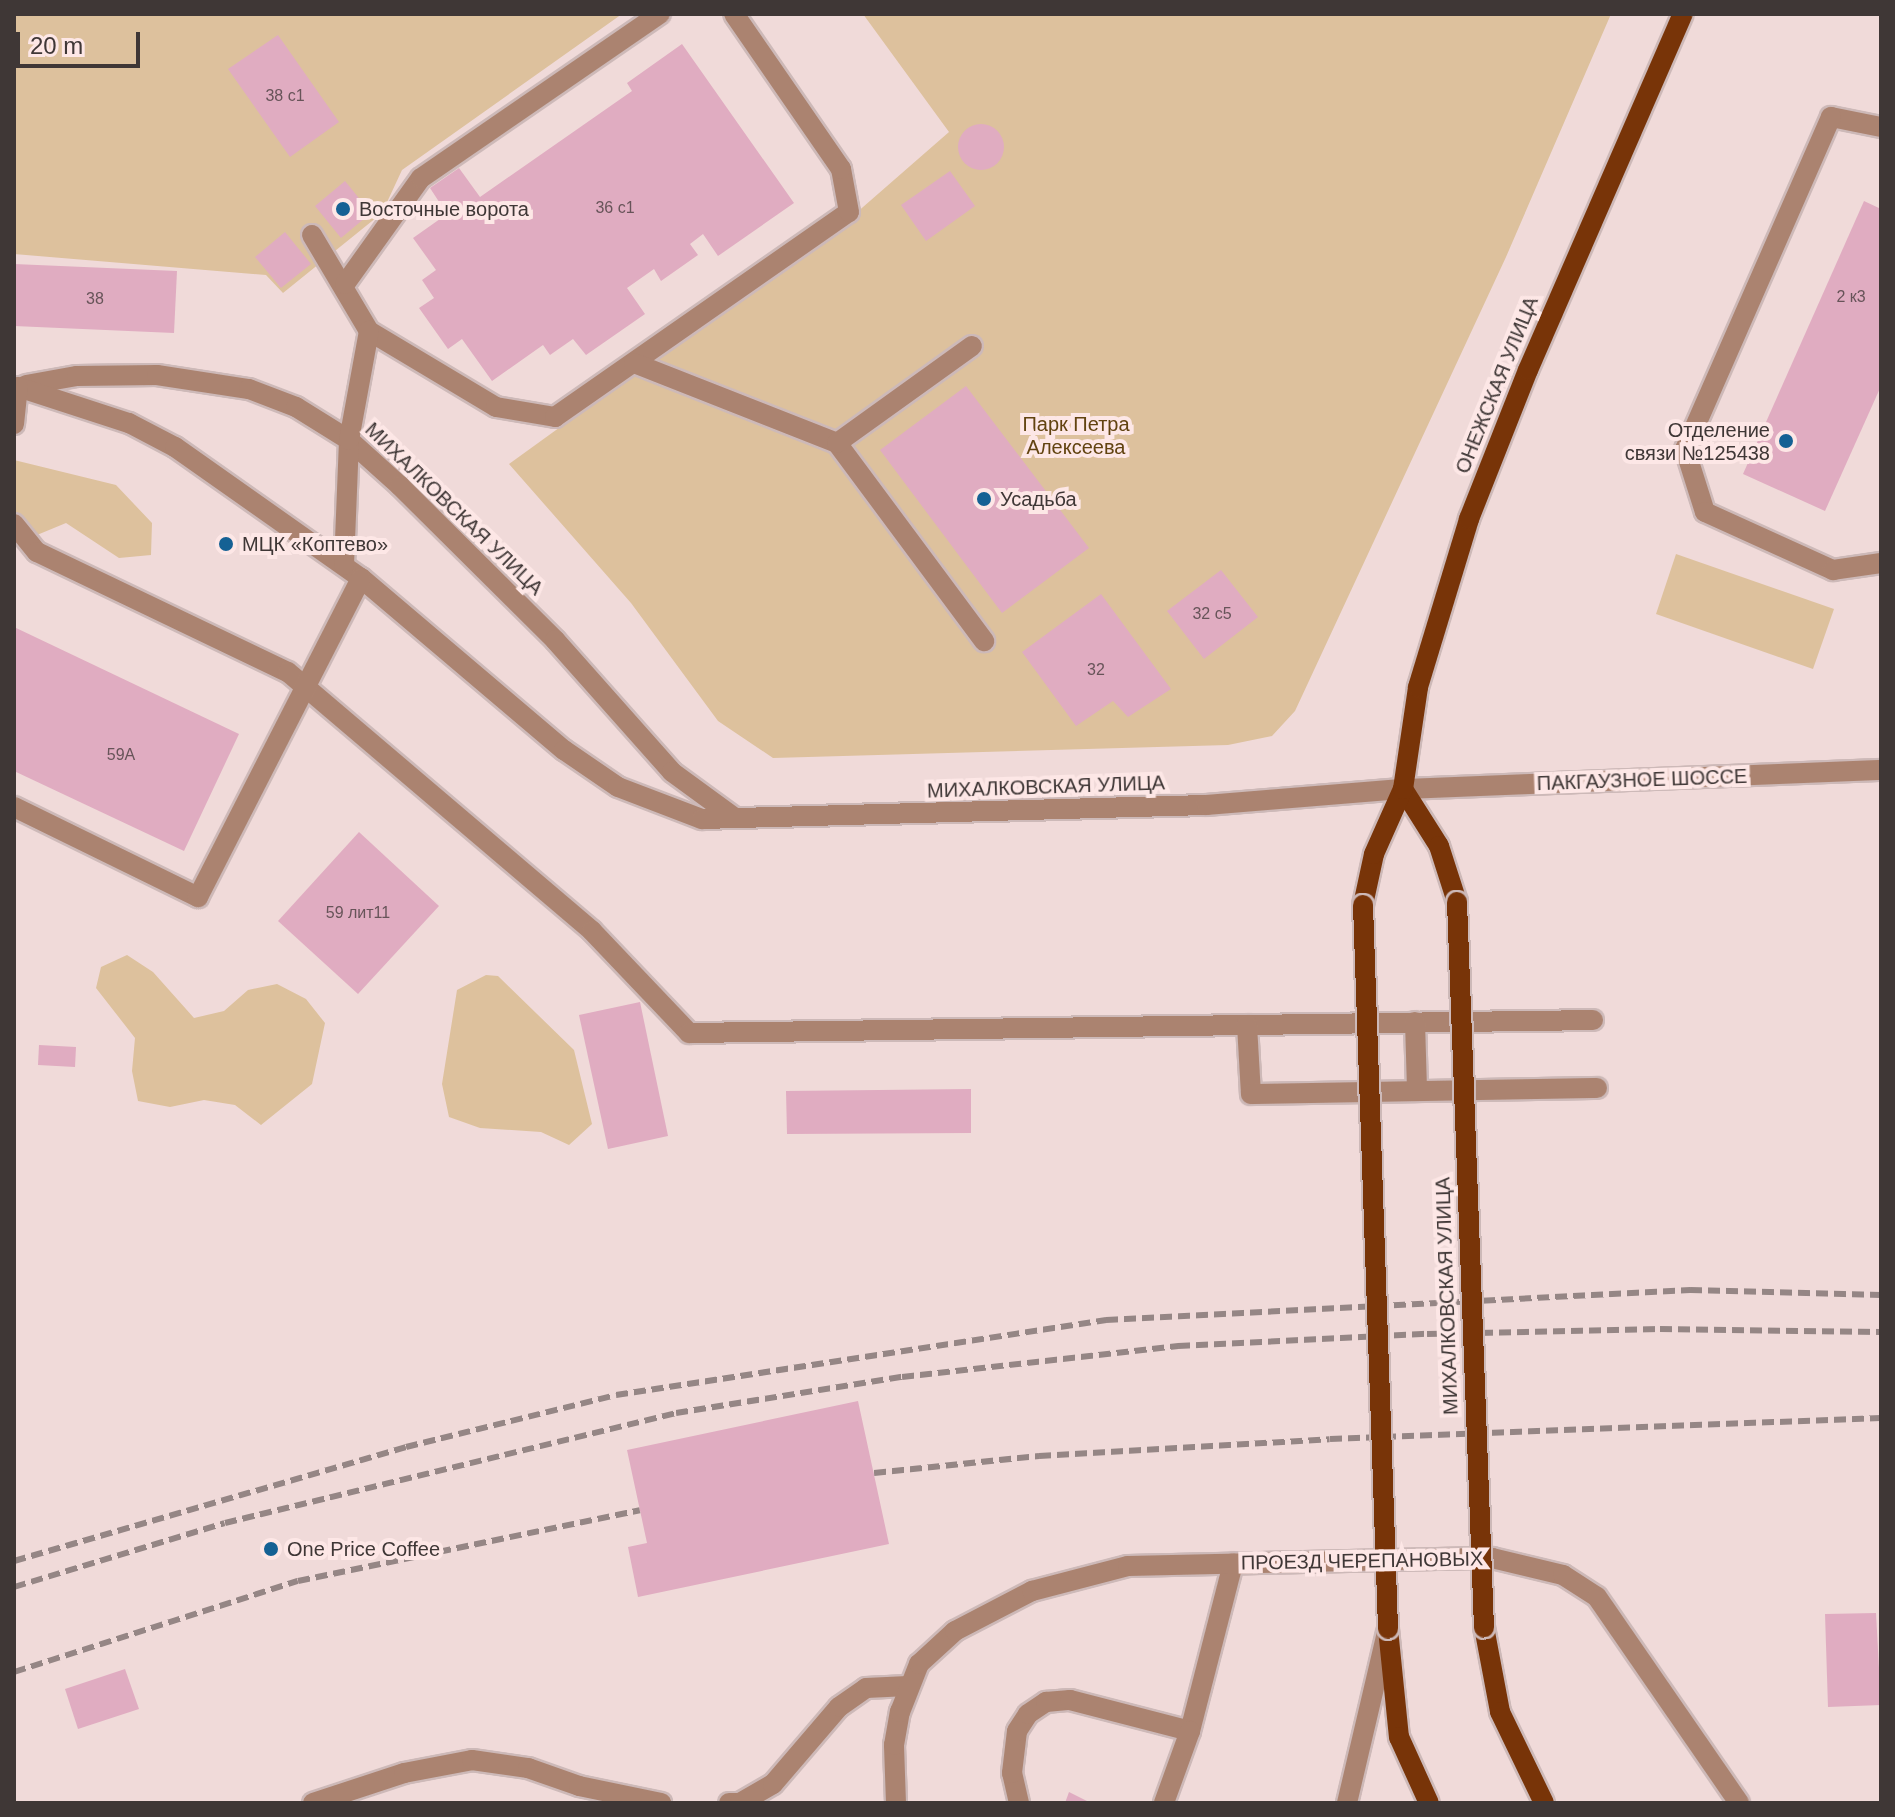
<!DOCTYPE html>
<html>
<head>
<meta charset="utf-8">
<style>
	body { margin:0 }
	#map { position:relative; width:1895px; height:1817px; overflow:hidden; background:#f0dad9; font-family:Helvetica,sans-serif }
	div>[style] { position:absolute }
	.green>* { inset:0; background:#ddc19d }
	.building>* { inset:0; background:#e0acc1 }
	.round { border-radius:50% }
	.roads { filter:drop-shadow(2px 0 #cdb9b8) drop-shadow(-2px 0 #cdb9b8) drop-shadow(0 2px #cdb9b8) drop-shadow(0 -2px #cdb9b8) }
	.minor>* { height:20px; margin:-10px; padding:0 10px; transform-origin:10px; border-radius:10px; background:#ab8370 }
	.major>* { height:20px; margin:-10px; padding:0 10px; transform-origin:10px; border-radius:10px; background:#783408 }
	.rail>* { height:6px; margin-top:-3px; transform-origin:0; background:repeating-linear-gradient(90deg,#958685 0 12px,transparent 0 18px) }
	.bridges { filter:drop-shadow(2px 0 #cdb9b8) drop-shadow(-2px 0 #cdb9b8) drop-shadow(0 2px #cdb9b8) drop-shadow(0 -2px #cdb9b8) }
	.major-bridge>* { height:20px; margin:-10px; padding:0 10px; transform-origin:10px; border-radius:10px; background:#783408 }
	.dots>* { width:22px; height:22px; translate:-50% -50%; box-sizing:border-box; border:4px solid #fde7e6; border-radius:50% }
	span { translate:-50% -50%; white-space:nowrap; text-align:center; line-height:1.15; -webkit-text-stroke:8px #fde7e6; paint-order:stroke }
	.number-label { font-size:16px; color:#675459 }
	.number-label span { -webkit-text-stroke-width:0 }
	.poi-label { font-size:20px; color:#3f3736 }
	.left { translate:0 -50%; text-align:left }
	.right { translate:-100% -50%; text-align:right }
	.street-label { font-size:20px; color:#3f3736 }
	.park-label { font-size:20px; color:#624310 }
	.frame { position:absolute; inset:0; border:16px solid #3f3736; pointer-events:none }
	.scale { position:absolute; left:16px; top:32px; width:124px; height:36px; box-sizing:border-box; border:4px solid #3f3736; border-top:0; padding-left:10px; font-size:24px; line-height:28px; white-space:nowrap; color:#3f3736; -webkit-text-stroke:6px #fde7e6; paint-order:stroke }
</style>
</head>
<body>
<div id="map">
	<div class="green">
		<div style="clip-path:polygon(14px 14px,622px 14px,402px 170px,382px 213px,283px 293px,266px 275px,14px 254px)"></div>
		<div style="clip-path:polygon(863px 14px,1611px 14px,1506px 257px,1295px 711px,1272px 736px,1228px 745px,773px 758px,718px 721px,631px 603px,509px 464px,855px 214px,949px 132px)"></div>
		<div style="clip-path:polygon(14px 460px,116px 485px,152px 523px,151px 555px,119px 558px,66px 523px,37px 535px,14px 517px)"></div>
		<div style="clip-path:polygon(1676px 554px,1834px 609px,1813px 669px,1656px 614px)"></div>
		<div style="clip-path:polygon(127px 955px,153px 972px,194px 1018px,224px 1011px,248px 990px,277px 984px,306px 999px,325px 1023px,312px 1084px,261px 1125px,235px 1105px,204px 1100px,170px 1107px,138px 1101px,132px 1071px,135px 1038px,96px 988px,101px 967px)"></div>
		<div style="clip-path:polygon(486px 975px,498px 976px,574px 1050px,592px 1124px,569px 1145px,541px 1132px,480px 1128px,449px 1117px,442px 1084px,457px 990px)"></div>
	</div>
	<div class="building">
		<div style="clip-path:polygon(278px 35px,339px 122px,290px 157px,228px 69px)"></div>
		<div style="clip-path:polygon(682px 44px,794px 203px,718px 256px,703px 234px,690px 244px,698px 255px,661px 281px,654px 269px,627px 288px,645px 314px,586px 355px,573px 339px,550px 355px,543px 345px,492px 381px,462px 339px,448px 349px,419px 308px,434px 298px,422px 280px,436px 270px,413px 238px,447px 214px,430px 188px,459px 168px,480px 197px,632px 91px,627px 83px)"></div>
		<div class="round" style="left:958px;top:124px;width:46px;height:46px"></div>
		<div style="clip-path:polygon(950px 171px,975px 206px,926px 241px,901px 205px)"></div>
		<div style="clip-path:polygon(345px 181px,371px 213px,341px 238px,315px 206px)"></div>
		<div style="clip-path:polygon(1864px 201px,1881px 209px,1881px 386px,1825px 511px,1743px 474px)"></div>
		<div style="clip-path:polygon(285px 232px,311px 264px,281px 288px,255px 257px)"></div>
		<div style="clip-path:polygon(14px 264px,177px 271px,174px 333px,14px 326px)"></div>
		<div style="clip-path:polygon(966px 386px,1089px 548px,1002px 613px,880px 450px)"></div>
		<div style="clip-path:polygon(1221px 570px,1258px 617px,1204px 659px,1167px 611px)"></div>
		<div style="clip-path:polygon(1101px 594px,1171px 689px,1128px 717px,1113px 701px,1076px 726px,1022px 652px)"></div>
		<div style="clip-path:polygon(14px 627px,239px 734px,184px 851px,14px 771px)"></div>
		<div style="clip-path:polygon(359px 832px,439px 906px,358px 994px,278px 921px)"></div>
		<div style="clip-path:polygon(640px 1002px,668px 1136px,608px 1149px,579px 1015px)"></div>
		<div style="clip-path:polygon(39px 1045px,76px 1047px,75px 1067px,38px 1065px)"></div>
		<div style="clip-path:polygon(971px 1089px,971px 1133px,787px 1134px,786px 1091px)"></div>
		<div style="clip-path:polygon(858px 1401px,889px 1544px,638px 1597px,628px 1547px,647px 1543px,627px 1450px)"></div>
		<div style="clip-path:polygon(1876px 1613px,1881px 1705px,1828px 1707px,1825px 1614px)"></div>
		<div style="clip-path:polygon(125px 1669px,139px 1709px,78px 1729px,65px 1689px)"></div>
		<div style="clip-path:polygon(1069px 1792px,1091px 1803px,1065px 1803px)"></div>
	</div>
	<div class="roads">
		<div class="minor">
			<div style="left:1881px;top:127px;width:51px;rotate:-168.7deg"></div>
			<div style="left:1831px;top:117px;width:363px;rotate:113.7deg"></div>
			<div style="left:1685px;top:449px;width:66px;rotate:72.4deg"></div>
			<div style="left:1705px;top:512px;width:141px;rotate:24.4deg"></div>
			<div style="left:1833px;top:570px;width:49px;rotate:-8.3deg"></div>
			<div style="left:312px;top:235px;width:112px;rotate:59.3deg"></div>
			<div style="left:369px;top:331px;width:148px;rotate:30.9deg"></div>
			<div style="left:496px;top:407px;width:60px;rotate:9.6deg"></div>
			<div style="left:555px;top:417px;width:358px;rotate:-34.9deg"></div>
			<div style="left:849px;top:212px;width:44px;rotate:-100.5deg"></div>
			<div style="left:841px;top:169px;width:188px;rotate:-124.6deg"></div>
			<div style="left:345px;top:284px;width:130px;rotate:-54.4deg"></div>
			<div style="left:421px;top:178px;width:290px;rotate:-34.5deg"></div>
			<div style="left:634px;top:363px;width:218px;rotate:21.5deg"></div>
			<div style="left:837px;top:443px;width:247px;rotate:53.4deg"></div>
			<div style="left:26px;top:385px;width:52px;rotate:-10deg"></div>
			<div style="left:77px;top:376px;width:80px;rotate:-0.7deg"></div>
			<div style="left:157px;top:375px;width:93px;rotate:8.7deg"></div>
			<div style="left:249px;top:389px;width:50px;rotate:21deg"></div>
			<div style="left:296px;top:407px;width:62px;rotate:31.9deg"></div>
			<div style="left:349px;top:440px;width:69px;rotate:42deg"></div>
			<div style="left:400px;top:486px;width:218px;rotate:44.8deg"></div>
			<div style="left:555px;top:640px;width:176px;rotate:48.4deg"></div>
			<div style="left:672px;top:772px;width:78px;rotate:36.1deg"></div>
			<div style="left:18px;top:387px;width:117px;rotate:18deg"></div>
			<div style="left:129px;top:423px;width:52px;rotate:27.6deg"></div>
			<div style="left:175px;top:447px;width:228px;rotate:35.2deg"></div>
			<div style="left:361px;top:578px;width:266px;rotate:40.3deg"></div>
			<div style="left:564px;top:750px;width:65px;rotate:34.4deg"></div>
			<div style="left:618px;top:787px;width:90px;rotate:20.9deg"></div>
			<div style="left:702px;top:819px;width:505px;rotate:-1.59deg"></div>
			<div style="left:1207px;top:805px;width:197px;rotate:-4.7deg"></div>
			<div style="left:1403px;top:789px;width:478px;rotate:-2.3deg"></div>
			<div style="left:14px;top:424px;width:37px;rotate:-84deg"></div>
			<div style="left:837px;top:443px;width:166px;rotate:-35.7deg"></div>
			<div style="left:14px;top:524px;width:36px;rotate:51deg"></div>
			<div style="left:37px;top:552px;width:278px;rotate:25.6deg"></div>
			<div style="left:288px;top:672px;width:399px;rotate:40.4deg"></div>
			<div style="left:592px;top:931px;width:141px;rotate:46.4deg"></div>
			<div style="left:689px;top:1033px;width:904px;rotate:-0.82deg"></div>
			<div style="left:344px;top:565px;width:125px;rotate:-87.7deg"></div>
			<div style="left:349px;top:440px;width:111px;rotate:-79.6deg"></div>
			<div style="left:14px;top:807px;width:205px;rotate:26.1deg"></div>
			<div style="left:198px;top:897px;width:358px;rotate:-62.9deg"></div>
			<div style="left:1415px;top:1022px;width:69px;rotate:88.3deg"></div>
			<div style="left:1247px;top:1025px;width:69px;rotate:86.7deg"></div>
			<div style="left:1251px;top:1094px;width:346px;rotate:-1deg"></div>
			<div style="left:1190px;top:1731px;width:173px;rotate:-75.6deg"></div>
			<div style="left:313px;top:1803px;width:96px;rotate:-18.2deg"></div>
			<div style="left:404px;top:1773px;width:69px;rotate:-10.8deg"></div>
			<div style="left:472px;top:1760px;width:57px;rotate:8.1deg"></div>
			<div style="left:528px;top:1768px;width:54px;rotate:19.4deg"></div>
			<div style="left:579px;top:1786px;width:84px;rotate:11.7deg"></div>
			<div style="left:729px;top:1803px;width:11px"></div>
			<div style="left:740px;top:1803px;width:38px;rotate:-30deg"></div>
			<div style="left:773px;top:1784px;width:101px;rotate:-49.4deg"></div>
			<div style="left:839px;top:1707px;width:33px;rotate:-35deg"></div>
			<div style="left:866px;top:1688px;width:42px;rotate:-2.7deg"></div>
			<div style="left:896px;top:1803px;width:58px;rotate:-92deg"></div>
			<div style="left:894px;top:1745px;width:34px;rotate:-80deg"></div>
			<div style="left:900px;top:1712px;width:52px;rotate:-68.4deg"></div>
			<div style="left:919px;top:1664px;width:49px;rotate:-42.5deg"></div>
			<div style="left:955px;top:1631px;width:87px;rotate:-27.5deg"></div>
			<div style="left:1032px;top:1591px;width:99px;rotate:-14.6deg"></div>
			<div style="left:1128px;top:1566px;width:364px;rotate:-1.3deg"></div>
			<div style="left:1492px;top:1558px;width:73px;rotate:13.5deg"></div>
			<div style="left:1563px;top:1575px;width:40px;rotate:32.9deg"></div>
			<div style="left:1597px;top:1597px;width:250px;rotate:55.4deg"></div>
			<div style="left:1019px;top:1803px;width:31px;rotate:-103deg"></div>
			<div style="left:1012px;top:1773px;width:42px;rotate:-83.2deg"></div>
			<div style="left:1017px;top:1731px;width:20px;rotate:-57deg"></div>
			<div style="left:1028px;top:1714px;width:22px;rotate:-34deg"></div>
			<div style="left:1046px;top:1702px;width:24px;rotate:-5deg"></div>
			<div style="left:1070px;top:1700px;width:124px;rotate:14.5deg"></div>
			<div style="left:1190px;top:1731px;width:77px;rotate:109.9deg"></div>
			<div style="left:1347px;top:1803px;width:175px;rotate:-76.8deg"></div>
		</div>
		<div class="major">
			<div style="left:1403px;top:789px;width:67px;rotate:57.7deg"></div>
			<div style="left:1439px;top:846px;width:59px;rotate:72.2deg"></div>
			<div style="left:1363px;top:905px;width:52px;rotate:-77.8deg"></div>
			<div style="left:1374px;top:854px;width:71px;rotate:-66deg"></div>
			<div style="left:1403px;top:789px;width:103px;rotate:-81.6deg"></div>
			<div style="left:1418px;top:687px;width:176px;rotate:-73.1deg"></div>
			<div style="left:1469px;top:519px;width:160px;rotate:-68.4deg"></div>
			<div style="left:1528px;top:370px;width:388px;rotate:-66.5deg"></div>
			<div style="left:1484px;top:1627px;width:86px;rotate:79.3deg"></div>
			<div style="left:1500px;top:1712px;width:101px;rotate:64.2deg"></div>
			<div style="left:1388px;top:1629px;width:109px;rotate:84.2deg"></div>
			<div style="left:1399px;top:1737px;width:72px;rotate:65.6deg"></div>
		</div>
	</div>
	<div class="rail">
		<div style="left:874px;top:1473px;width:166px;rotate:-5.9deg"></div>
		<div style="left:1039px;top:1456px;width:291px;rotate:-3.3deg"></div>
		<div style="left:1330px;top:1439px;width:551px;rotate:-2.18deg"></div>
		<div style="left:14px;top:1561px;width:408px;rotate:-16.2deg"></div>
		<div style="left:406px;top:1447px;width:216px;rotate:-13.9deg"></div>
		<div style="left:616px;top:1395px;width:496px;rotate:-8.7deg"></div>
		<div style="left:1106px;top:1320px;width:585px;rotate:-2.94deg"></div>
		<div style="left:1690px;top:1290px;width:191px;rotate:1.5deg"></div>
		<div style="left:14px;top:1587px;width:220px;rotate:-16.9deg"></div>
		<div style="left:225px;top:1523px;width:464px;rotate:-13.7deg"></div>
		<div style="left:676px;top:1413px;width:229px;rotate:-9.1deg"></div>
		<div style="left:902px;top:1377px;width:278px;rotate:-6.4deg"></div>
		<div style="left:1178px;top:1346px;width:249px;rotate:-2.8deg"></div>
		<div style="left:1427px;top:1334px;width:233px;rotate:-1.2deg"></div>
		<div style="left:1660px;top:1329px;width:221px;rotate:0.8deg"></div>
		<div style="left:14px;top:1672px;width:298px;rotate:-17.8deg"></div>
		<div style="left:298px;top:1581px;width:349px;rotate:-11.7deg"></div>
	</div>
	<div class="bridges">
		<div class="major-bridge">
			<div style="left:1457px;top:902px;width:726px;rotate:87.87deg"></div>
			<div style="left:1363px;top:905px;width:724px;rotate:88.02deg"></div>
		</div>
	</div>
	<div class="dots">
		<div style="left:343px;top:209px;background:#156194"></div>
		<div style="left:1786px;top:441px;background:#156194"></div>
		<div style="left:984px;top:499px;background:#156194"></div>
		<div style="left:226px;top:544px;background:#156194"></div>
		<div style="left:271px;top:1549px;background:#156194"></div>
	</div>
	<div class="number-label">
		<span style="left:285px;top:96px">38 с1</span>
		<span style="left:615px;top:208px">36 с1</span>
		<span style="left:1851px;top:297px">2 к3</span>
		<span style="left:95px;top:299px">38</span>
		<span style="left:1212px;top:614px">32 с5</span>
		<span style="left:1096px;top:670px">32</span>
		<span style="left:121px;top:755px">59А</span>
		<span style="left:358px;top:913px">59 лит11</span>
	</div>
	<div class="poi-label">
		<span class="left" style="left:359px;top:209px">Восточные ворота</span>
		<span class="right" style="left:1770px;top:442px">Отделение<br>связи №125438</span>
		<span class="left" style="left:1000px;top:499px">Усадьба</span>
		<span class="left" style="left:242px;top:544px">МЦК «Коптево»</span>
		<span class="left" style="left:287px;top:1549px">One Price Coffee</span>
	</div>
	<div class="street-label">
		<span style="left:1497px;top:385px;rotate:-68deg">ОНЕЖСКАЯ УЛИЦА</span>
		<span style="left:454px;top:509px;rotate:44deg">МИХАЛКОВСКАЯ УЛИЦА</span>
		<span style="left:1642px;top:780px;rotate:-2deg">ПАКГАУЗНОЕ ШОССЕ</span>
		<span style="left:1046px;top:787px;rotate:-2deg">МИХАЛКОВСКАЯ УЛИЦА</span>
		<span style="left:1447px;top:1296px;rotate:-92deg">МИХАЛКОВСКАЯ УЛИЦА</span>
		<span style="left:1362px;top:1561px;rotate:-1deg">ПРОЕЗД ЧЕРЕПАНОВЫХ</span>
	</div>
	<div class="park-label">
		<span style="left:1076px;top:436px">Парк Петра<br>Алексеева</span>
	</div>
	<div class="frame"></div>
	<div class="scale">20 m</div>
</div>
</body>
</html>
